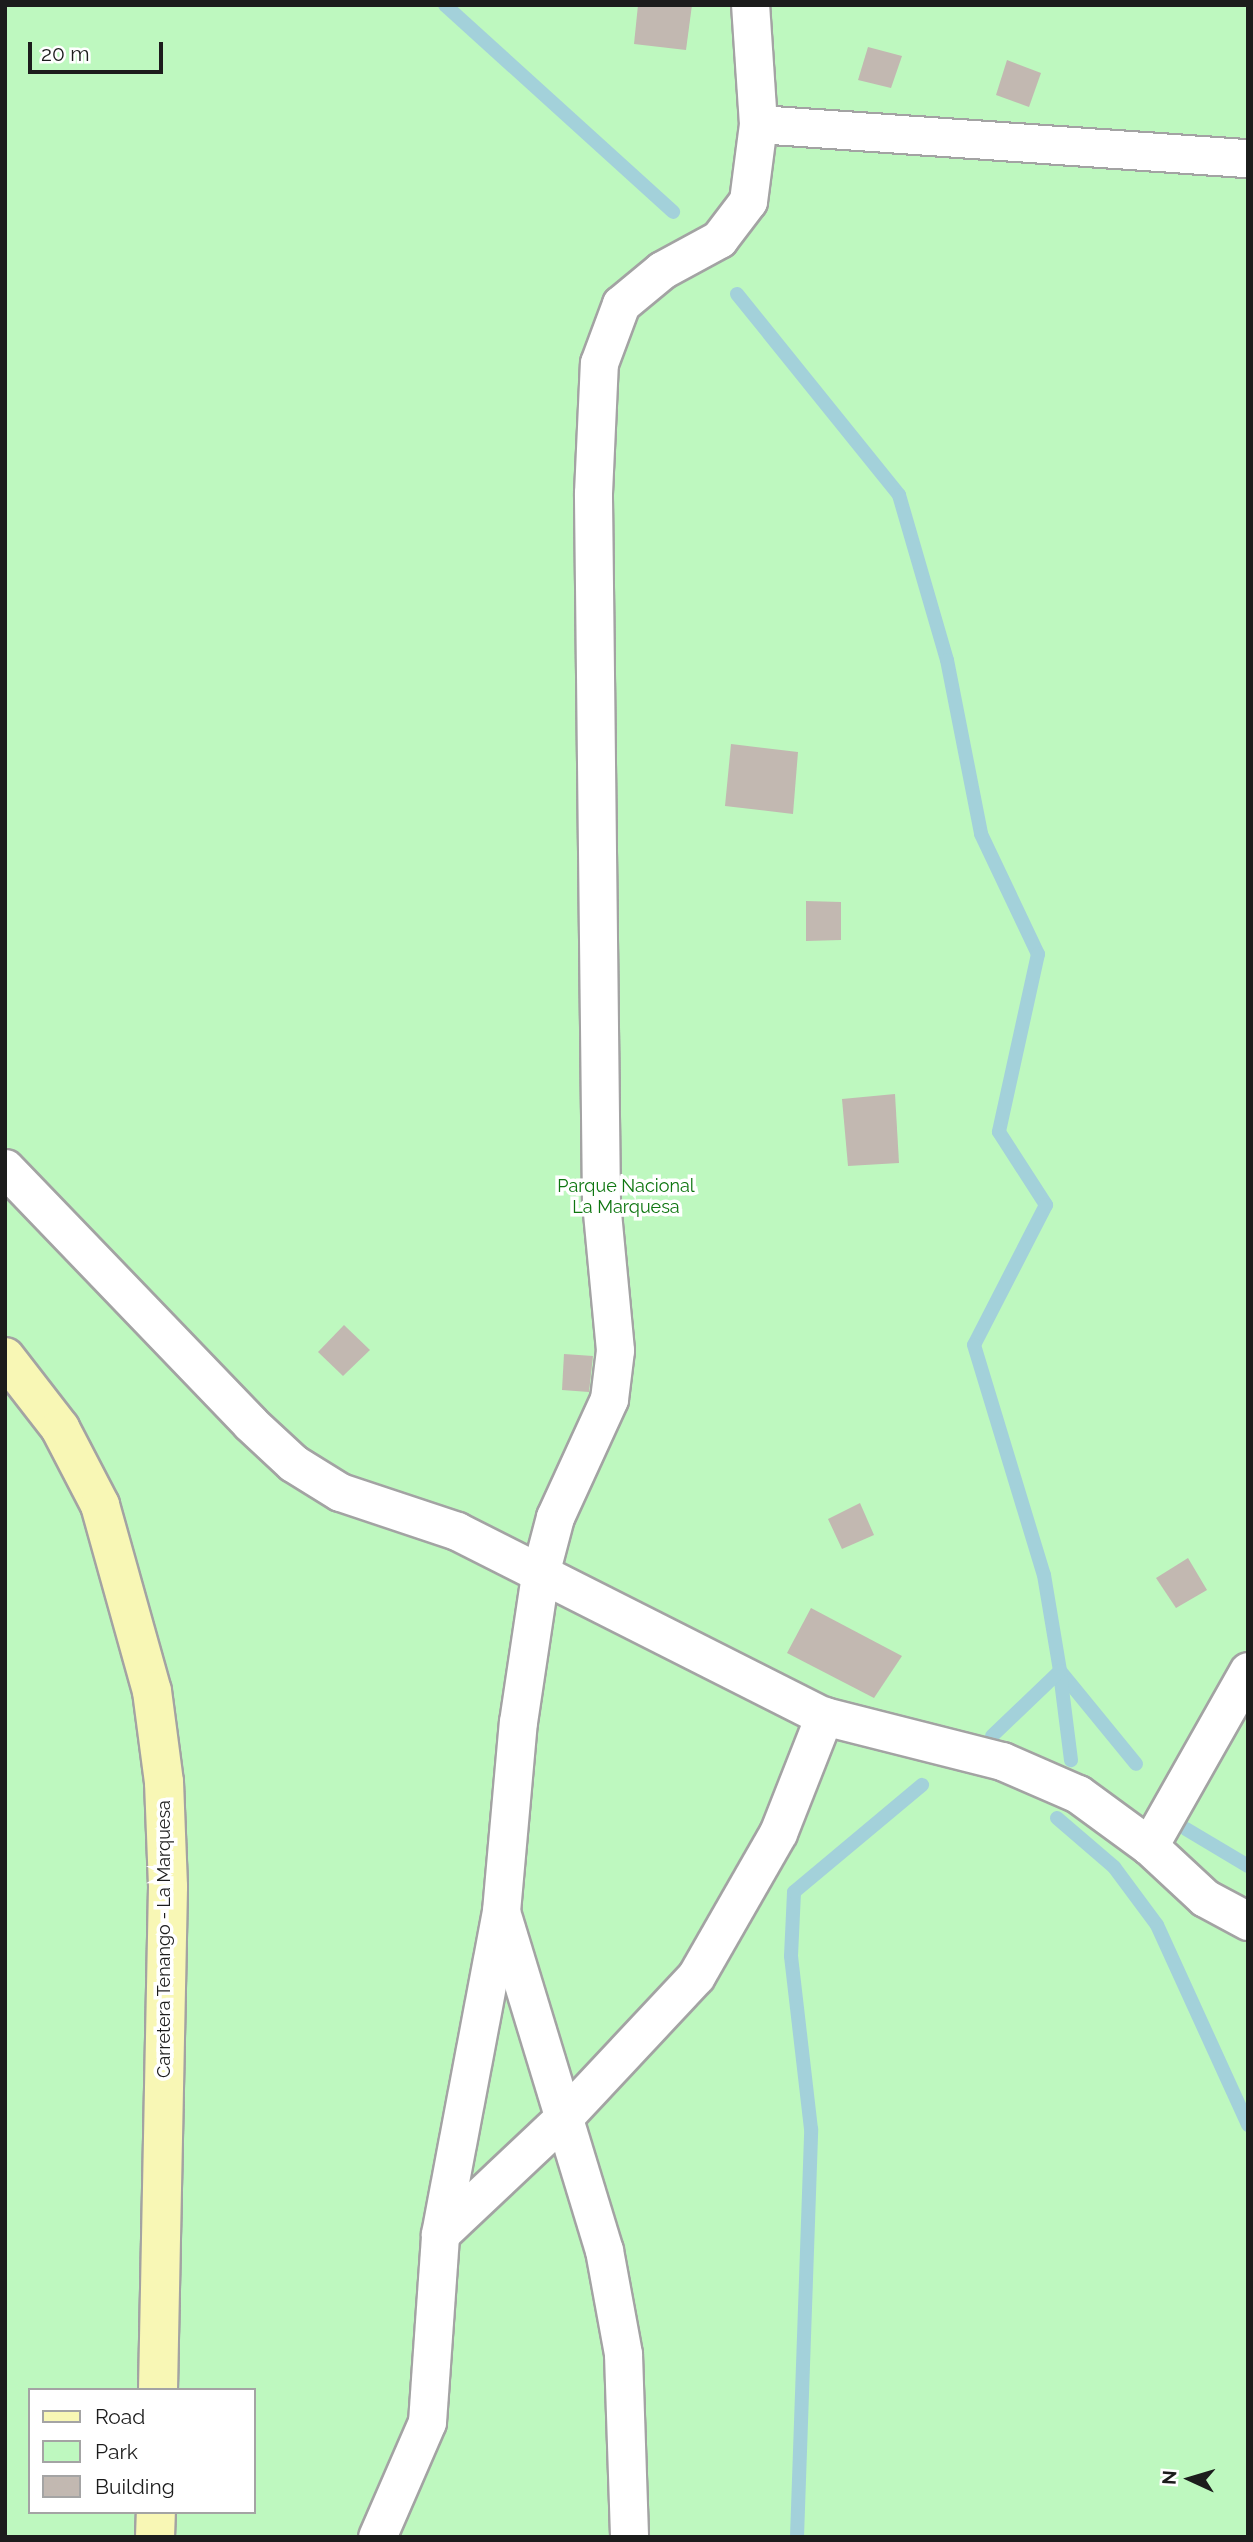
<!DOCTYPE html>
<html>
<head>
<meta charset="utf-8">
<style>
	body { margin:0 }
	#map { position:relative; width:1253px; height:2542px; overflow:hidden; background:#ede9e2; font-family:Raleway,sans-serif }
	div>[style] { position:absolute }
	.park>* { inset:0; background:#bef8bf }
	.stream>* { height:14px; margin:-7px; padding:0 7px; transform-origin:7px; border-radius:7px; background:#a3d1da }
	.building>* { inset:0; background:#c2b8b1 }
	.roads { filter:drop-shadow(2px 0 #a3a3a3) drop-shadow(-2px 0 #a3a3a3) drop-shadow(0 2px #a3a3a3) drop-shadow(0 -2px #a3a3a3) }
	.street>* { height:37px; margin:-18.5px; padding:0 18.5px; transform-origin:18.5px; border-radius:18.5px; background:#fff }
	.secondary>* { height:38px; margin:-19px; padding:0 19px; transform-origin:19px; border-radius:19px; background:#f8f7b5 }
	span { translate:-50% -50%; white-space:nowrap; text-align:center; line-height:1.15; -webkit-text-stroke:7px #fff; paint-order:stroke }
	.park-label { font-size:18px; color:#0e7610 }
	.street-label { font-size:18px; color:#1c1c1c }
	.frame { position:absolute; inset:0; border:7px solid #1c1c1c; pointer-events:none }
	.legend { position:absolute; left:28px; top:2388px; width:228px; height:126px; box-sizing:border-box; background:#fff; border:2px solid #a4a4a4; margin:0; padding:9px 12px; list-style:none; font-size:21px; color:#1c1c1c }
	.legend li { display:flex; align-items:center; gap:14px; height:35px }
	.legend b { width:35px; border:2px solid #a4a4a4 }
	.north { position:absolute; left:1155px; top:2444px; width:70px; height:70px; -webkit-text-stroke:5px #fff; paint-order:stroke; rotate:274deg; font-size:19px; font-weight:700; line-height:28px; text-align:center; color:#1c1c1c }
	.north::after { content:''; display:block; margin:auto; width:24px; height:32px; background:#1c1c1c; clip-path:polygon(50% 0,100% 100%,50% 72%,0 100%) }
	.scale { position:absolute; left:28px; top:42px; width:135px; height:32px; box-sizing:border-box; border:4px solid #1c1c1c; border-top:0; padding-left:9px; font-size:21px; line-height:24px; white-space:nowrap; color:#1c1c1c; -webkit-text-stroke:5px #fff; paint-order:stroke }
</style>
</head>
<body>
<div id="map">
	<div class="park">
		<div style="clip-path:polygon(evenodd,5px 5px,1248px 5px,1248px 2537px,5px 2537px,5px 5px,30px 2390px,254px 2390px,254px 2512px,30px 2512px,30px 2390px)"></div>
	</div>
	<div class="stream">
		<div style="left:445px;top:5px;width:308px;rotate:42.2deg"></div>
		<div style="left:737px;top:294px;width:258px;rotate:51.1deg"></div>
		<div style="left:899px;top:495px;width:172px;rotate:73.8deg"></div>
		<div style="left:947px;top:660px;width:177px;rotate:78.9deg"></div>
		<div style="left:981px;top:834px;width:133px;rotate:64.6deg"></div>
		<div style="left:1038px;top:954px;width:182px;rotate:102.4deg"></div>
		<div style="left:999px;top:1132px;width:87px;rotate:57.2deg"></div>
		<div style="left:1046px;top:1205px;width:157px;rotate:117.2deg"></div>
		<div style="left:974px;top:1345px;width:240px;rotate:73.1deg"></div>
		<div style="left:1044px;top:1575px;width:97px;rotate:80.5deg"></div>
		<div style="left:1060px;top:1671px;width:120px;rotate:50.7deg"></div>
		<div style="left:1060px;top:1673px;width:88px;rotate:82.8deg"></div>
		<div style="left:992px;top:1736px;width:94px;rotate:-43.7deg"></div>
		<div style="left:1057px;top:1818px;width:75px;rotate:40.7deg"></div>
		<div style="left:1114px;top:1867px;width:72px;rotate:53.4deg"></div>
		<div style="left:1157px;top:1925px;width:220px;rotate:65.5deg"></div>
		<div style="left:1186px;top:1829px;width:72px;rotate:30.8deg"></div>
		<div style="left:797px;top:2537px;width:408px;rotate:-88deg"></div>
		<div style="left:811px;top:2129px;width:174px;rotate:-96.6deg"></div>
		<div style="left:791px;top:1956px;width:64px;rotate:-87.3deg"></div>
		<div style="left:794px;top:1892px;width:167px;rotate:-39.9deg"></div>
	</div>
	<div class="building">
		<div style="clip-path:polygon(638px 5px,692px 5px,686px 50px,634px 44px)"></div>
		<div style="clip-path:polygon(868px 47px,902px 56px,891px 88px,858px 80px)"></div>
		<div style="clip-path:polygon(1007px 60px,1041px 73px,1029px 107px,996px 95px)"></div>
		<div style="clip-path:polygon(731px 744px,798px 752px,793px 814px,725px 806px)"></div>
		<div style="clip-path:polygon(806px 901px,841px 902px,841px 940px,806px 941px)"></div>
		<div style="clip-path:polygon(895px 1094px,899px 1163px,848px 1166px,842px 1099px)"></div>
		<div style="clip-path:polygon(344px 1325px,370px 1350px,343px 1376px,318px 1352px)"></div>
		<div style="clip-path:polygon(564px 1354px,593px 1356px,589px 1392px,562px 1390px)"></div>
		<div style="clip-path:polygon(860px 1503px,874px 1535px,842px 1549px,828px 1519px)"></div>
		<div style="clip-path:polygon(1188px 1558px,1207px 1590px,1176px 1608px,1156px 1578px)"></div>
		<div style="clip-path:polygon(811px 1608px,902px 1656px,874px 1698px,787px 1653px)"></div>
	</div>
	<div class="roads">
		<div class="street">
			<div style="left:758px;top:124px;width:491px;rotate:4deg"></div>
			<div style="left:5px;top:1168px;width:354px;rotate:46.1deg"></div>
			<div style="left:250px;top:1423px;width:59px;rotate:42.9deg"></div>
			<div style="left:293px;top:1463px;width:55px;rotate:31.7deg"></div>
			<div style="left:340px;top:1492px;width:123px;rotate:18.4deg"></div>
			<div style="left:457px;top:1531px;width:411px;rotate:26.8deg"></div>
			<div style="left:824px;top:1716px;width:184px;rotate:14.2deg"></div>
			<div style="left:1002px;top:1761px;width:83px;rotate:23.5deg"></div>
			<div style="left:1078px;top:1794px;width:88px;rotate:36.2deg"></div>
			<div style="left:1149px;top:1846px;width:76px;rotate:42.9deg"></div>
			<div style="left:1205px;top:1898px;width:49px;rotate:28.1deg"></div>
			<div style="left:1149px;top:1846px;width:201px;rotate:-60.5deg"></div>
			<div style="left:503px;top:1918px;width:347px;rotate:73.1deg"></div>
			<div style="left:604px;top:2250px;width:106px;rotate:79.6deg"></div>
			<div style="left:623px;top:2354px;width:183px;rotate:88.1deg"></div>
			<div style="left:440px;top:2234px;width:170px;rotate:-43.3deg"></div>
			<div style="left:564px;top:2117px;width:193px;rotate:-46.9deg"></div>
			<div style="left:696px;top:1976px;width:165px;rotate:-60.2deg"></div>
			<div style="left:778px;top:1833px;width:126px;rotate:-68.5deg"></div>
			<div style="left:377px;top:2537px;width:125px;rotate:-66.5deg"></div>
			<div style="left:427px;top:2422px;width:188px;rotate:-86deg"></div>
			<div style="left:440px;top:2234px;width:329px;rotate:-79.3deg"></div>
			<div style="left:501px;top:1911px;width:190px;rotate:-84.9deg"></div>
			<div style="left:518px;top:1722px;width:150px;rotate:-81.5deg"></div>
			<div style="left:540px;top:1574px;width:59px;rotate:-75.3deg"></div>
			<div style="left:555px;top:1517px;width:130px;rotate:-65.4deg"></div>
			<div style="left:609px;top:1399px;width:49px;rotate:-83deg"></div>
			<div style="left:615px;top:1350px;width:148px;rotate:-95.4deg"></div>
			<div style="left:601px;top:1203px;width:710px;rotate:-90.65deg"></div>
			<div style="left:593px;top:493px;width:130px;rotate:-87.4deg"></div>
			<div style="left:599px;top:363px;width:63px;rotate:-69.6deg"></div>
			<div style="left:621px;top:304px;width:53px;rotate:-39.7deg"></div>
			<div style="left:662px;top:270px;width:65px;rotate:-28.5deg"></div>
			<div style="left:719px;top:239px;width:48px;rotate:-52.7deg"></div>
			<div style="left:748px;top:201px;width:78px;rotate:-82.6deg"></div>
			<div style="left:758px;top:124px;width:119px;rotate:-93.8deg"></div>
		</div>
		<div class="secondary">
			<div style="left:5px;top:1357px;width:90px;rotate:52.2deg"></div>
			<div style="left:60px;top:1428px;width:87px;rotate:62.5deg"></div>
			<div style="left:100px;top:1505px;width:193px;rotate:74.4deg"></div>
			<div style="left:152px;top:1691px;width:92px;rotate:82.5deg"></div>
			<div style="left:164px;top:1782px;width:105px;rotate:87.8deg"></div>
			<div style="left:168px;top:1887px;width:503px;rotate:91.14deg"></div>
			<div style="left:155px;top:2537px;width:25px;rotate:-88deg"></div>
		</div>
	</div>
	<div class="park-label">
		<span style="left:626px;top:1197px">Parque Nacional<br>La Marquesa</span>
	</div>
	<div class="street-label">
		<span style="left:164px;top:1939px;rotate:-90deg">Carretera Tenango - La Marquesa</span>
	</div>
	<div class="frame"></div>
	<ul class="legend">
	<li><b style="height:9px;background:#f8f7b5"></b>Road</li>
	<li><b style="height:19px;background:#bef8bf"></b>Park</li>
	<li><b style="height:19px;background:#c2b8b1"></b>Building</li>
	</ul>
	<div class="north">N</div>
	<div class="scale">20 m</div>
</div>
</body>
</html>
